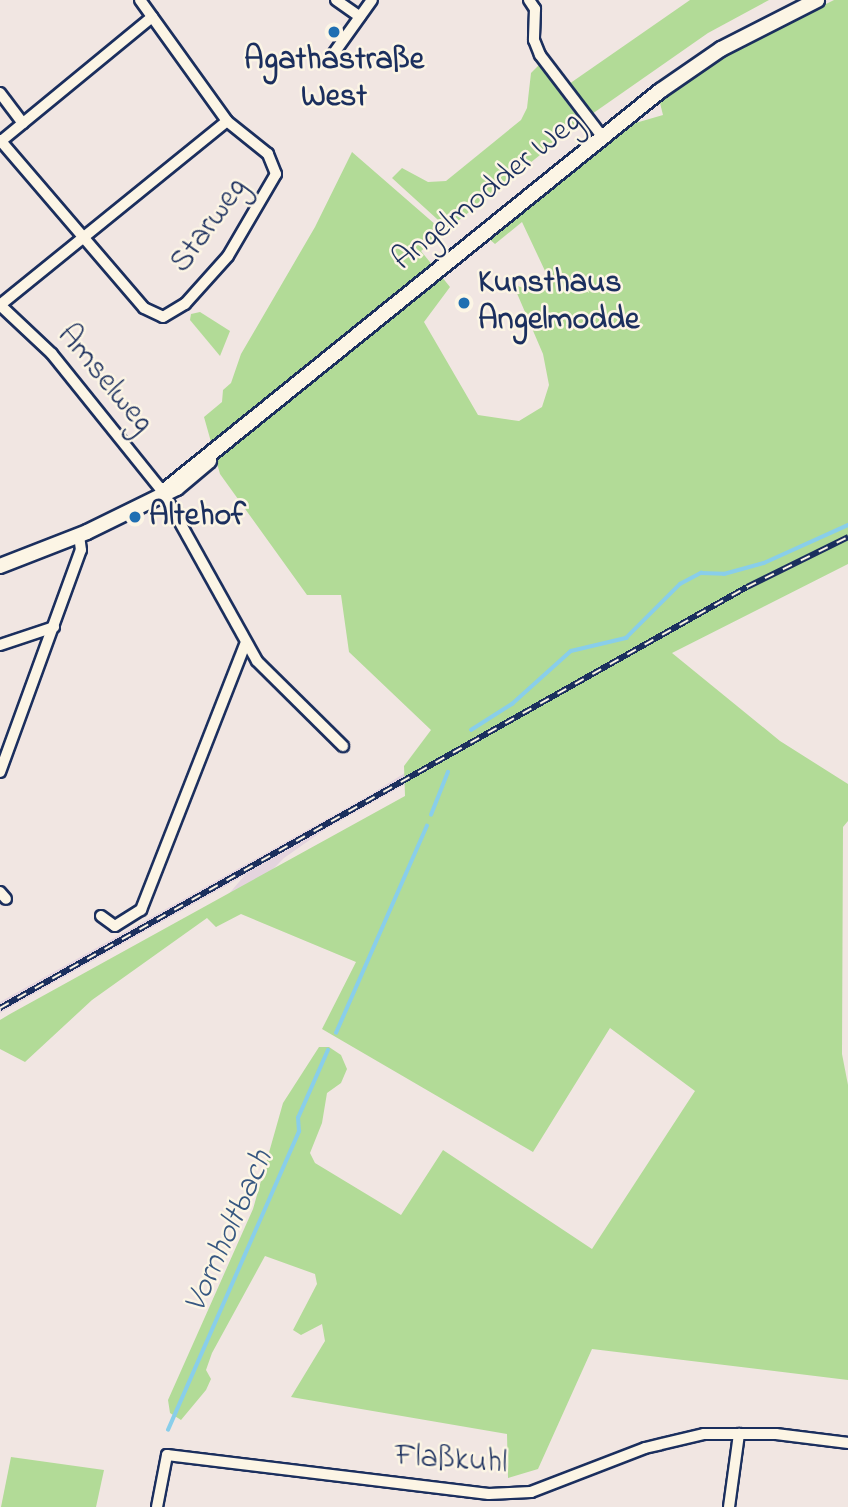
<!DOCTYPE html>
<html>
<head>
<meta charset="utf-8">
<style>
	body { margin:0 }
	#map { position:relative; width:848px; height:1507px; overflow:hidden; background:#f1e6e2; font-family:"Indie Flower",sans-serif }
	div>[style] { position:absolute }
	.built>* { inset:0; background:#e4d4de }
	.green>* { inset:0; background:#b2db97 }
	.stream>* { height:3.5px; margin:-1.75px; padding:0 1.75px; transform-origin:1.75px; border-radius:1.75px; background:#89ceea }
	.roads { filter:drop-shadow(2px 0 #1b2f5e) drop-shadow(-2px 0 #1b2f5e) drop-shadow(0 2px #1b2f5e) drop-shadow(0 -2px #1b2f5e) }
	.street>* { height:10px; margin:-5px; padding:0 5px; transform-origin:5px; border-radius:5px; background:#fcf5e5 }
	.secondary>* { height:14px; margin:-7px; padding:0 7px; transform-origin:7px; border-radius:7px; background:#fcf5e5 }
	.rail>* { height:6px; margin-top:-3px; transform-origin:0; background:repeating-linear-gradient(90deg,#fcf5e5 0 10px,#1b2f5e 0 20px); box-sizing:border-box; border-block:2px solid #1b2f5e }
	.dots>* { width:19px; height:19px; translate:-50% -50%; box-sizing:border-box; border:4px solid #fcf5e5; border-radius:50% }
	span { translate:-50% -50%; white-space:nowrap; text-align:center; line-height:1.15; -webkit-text-stroke:5px #fcf5e5; paint-order:stroke }
	.poi-label { font-size:32px; color:#1b2f5e; font-weight:700 }
	.left { translate:0 -50%; text-align:left }
	.street-label { font-size:32px; color:#1b2f5e }
	.water-label { font-size:33px; color:#365781; font-style:italic }
</style>
</head>
<body>
<div id="map">
	<div class="built">
		<div style="clip-path:polygon(528px 715px,324px 830px,284px 858px,216px 927px,208px 918px,245px 875px,0 1013px,0 1002px,373px 793px,449px 745px)"></div>
	</div>
	<div class="green">
		<div style="clip-path:polygon(690px 0,769px 0,708px 33px,592px 114px,569px 84px)"></div>
		<div style="clip-path:polygon(834px 0,848px 0,848px 564px,672px 653px,780px 741px,848px 784px,848px 821px,843px 827px,842px 1054px,848px 1085px,848px 1380px,592px 1349px,538px 1469px,508px 1478px,507px 1434px,291px 1397px,325px 1341px,322px 1324px,301px 1335px,293px 1330px,317px 1284px,315px 1274px,265px 1256px,212px 1353px,206px 1370px,211px 1379px,206px 1390px,181px 1420px,170px 1413px,168px 1400px,253px 1209px,283px 1103px,319px 1047px,329px 1047px,341px 1055px,347px 1069px,341px 1083px,327px 1093px,322px 1123px,310px 1153px,315px 1163px,401px 1215px,443px 1150px,592px 1249px,695px 1091px,610px 1028px,533px 1152px,322px 1029px,356px 962px,241px 914px,216px 927px,207px 918px,92px 1000px,25px 1062px,0 1049px,0 1020px,10px 1014px,405px 796px,404px 766px,431px 730px,349px 652px,341px 595px,307px 595px,220px 474px,204px 417px,222px 402px,223px 390px,231px 383px,241px 354px,315px 227px,352px 152px,444px 232px,421px 251px,450px 287px,424px 322px,478px 415px,519px 421px,542px 407px,549px 385px,543px 354px,513px 284px,528px 290px,545px 290px,546px 273px,522px 222px,495px 244px,488px 238px,632px 124px,663px 115px,660px 103px,714px 60px)"></div>
		<div style="clip-path:polygon(539px 65px,581px 122px,448px 229px,392px 178px,402px 168px,428px 182px,446px 181px,521px 120px,527px 108px,531px 73px)"></div>
		<div style="clip-path:polygon(200px 312px,230px 331px,220px 356px,190px 320px,191px 314px)"></div>
		<div style="clip-path:polygon(11px 1457px,104px 1470px,96px 1507px,1px 1507px)"></div>
	</div>
	<div class="stream">
		<div style="left:471px;top:730px;width:49px;rotate:-32.4deg"></div>
		<div style="left:512px;top:704px;width:79px;rotate:-41.9deg"></div>
		<div style="left:571px;top:651px;width:57px;rotate:-13.3deg"></div>
		<div style="left:626px;top:638px;width:76px;rotate:-45deg"></div>
		<div style="left:680px;top:584px;width:24px;rotate:-28deg"></div>
		<div style="left:701px;top:573px;width:23px;rotate:2deg"></div>
		<div style="left:724px;top:574px;width:41px;rotate:-15.4deg"></div>
		<div style="left:764px;top:563px;width:92px;rotate:-24.3deg"></div>
		<div style="left:431px;top:815px;width:46px;rotate:-68.4deg"></div>
		<div style="left:336px;top:1033px;width:226px;rotate:-66.3deg"></div>
		<div style="left:168px;top:1430px;width:326px;rotate:-66.3deg"></div>
		<div style="left:299px;top:1132px;width:14px;rotate:-94deg"></div>
		<div style="left:298px;top:1118px;width:74px;rotate:-66.2deg"></div>
	</div>
	<div class="roads">
		<div class="street">
			<div style="left:336px;top:0;width:29px;rotate:35deg"></div>
			<div style="left:529px;top:0;width:11px;rotate:56deg"></div>
			<div style="left:535px;top:9px;width:31px;rotate:92deg"></div>
			<div style="left:534px;top:40px;width:16px;rotate:68deg"></div>
			<div style="left:540px;top:55px;width:101px;rotate:52.7deg"></div>
			<div style="left:334px;top:53px;width:65px;rotate:-54.4deg"></div>
			<div style="left:0;top:93px;width:38px;rotate:53deg"></div>
			<div style="left:0;top:140px;width:221px;rotate:49.4deg"></div>
			<div style="left:144px;top:308px;width:21px;rotate:25deg"></div>
			<div style="left:163px;top:317px;width:26px;rotate:-31deg"></div>
			<div style="left:185px;top:304px;width:64px;rotate:-48.1deg"></div>
			<div style="left:228px;top:256px;width:95px;rotate:-59.7deg"></div>
			<div style="left:276px;top:174px;width:22px;rotate:-112deg"></div>
			<div style="left:268px;top:154px;width:53px;rotate:-141.2deg"></div>
			<div style="left:227px;top:121px;width:149px;rotate:-125.7deg"></div>
			<div style="left:0;top:142px;width:197px;rotate:-39.4deg"></div>
			<div style="left:0;top:305px;width:71px;rotate:43.3deg"></div>
			<div style="left:52px;top:354px;width:177px;rotate:51.2deg"></div>
			<div style="left:163px;top:492px;width:193px;rotate:60.9deg"></div>
			<div style="left:257px;top:661px;width:121px;rotate:44.7deg"></div>
			<div style="left:0;top:305px;width:292px;rotate:-39deg"></div>
			<div style="left:0;top:645px;width:57px;rotate:-18.4deg"></div>
			<div style="left:0;top:772px;width:236px;rotate:-70deg"></div>
			<div style="left:81px;top:550px;width:14px;rotate:-98deg"></div>
			<div style="left:0;top:892px;width:9px;rotate:49deg"></div>
			<div style="left:101px;top:916px;width:17px;rotate:36deg"></div>
			<div style="left:115px;top:926px;width:31px;rotate:-32deg"></div>
			<div style="left:141px;top:910px;width:286px;rotate:-68.6deg"></div>
			<div style="left:157px;top:1507px;width:53px;rotate:-79.1deg"></div>
			<div style="left:167px;top:1455px;width:324px;rotate:6.9deg"></div>
			<div style="left:489px;top:1494px;width:42px;rotate:-2.7deg"></div>
			<div style="left:531px;top:1492px;width:122px;rotate:-21.1deg"></div>
			<div style="left:645px;top:1448px;width:61px;rotate:-13.3deg"></div>
			<div style="left:704px;top:1434px;width:72px"></div>
			<div style="left:776px;top:1434px;width:73px;rotate:7.1deg"></div>
			<div style="left:729px;top:1507px;width:74px;rotate:-82.2deg"></div>
		</div>
		<div class="secondary">
			<div style="left:163px;top:492px;width:639px;rotate:-38.9deg"></div>
			<div style="left:660px;top:91px;width:74px;rotate:-34.5deg"></div>
			<div style="left:721px;top:49px;width:108px;rotate:-27deg"></div>
			<div style="left:0;top:566px;width:93px;rotate:-21.3deg"></div>
			<div style="left:87px;top:532px;width:100px;rotate:-26.1deg"></div>
			<div style="left:177px;top:488px;width:42px;rotate:-40.2deg"></div>
		</div>
	</div>
	<div class="rail">
		<div style="left:0;top:1008px;width:857px;rotate:-29.41deg"></div>
		<div style="left:747px;top:587px;width:113px;rotate:-26.3deg"></div>
	</div>
	<div class="dots">
		<div style="left:334px;top:32px;background:#1f6fb2"></div>
		<div style="left:464px;top:303px;background:#1f6fb2"></div>
		<div style="left:135px;top:517px;background:#1f6fb2"></div>
	</div>
	<div class="poi-label">
		<span style="left:334px;top:80px">Agathastraße<br>West</span>
		<span class="left" style="left:478px;top:303px">Kunsthaus<br>Angelmodde</span>
		<span class="left" style="left:149px;top:517px">Altehof</span>
	</div>
	<div class="street-label">
		<span style="left:488px;top:192px;rotate:-39deg">Angelmodder Weg</span>
		<span style="left:210px;top:226px;rotate:-54deg">Starweg</span>
		<span style="left:104px;top:380px;rotate:50deg">Amselweg</span>
		<span style="left:451px;top:1461px;rotate:4deg">Flaßkuhl</span>
	</div>
	<div class="water-label">
		<span style="left:230px;top:1232px;rotate:-66deg">Vornholtbach</span>
	</div>
</div>
</body>
</html>
